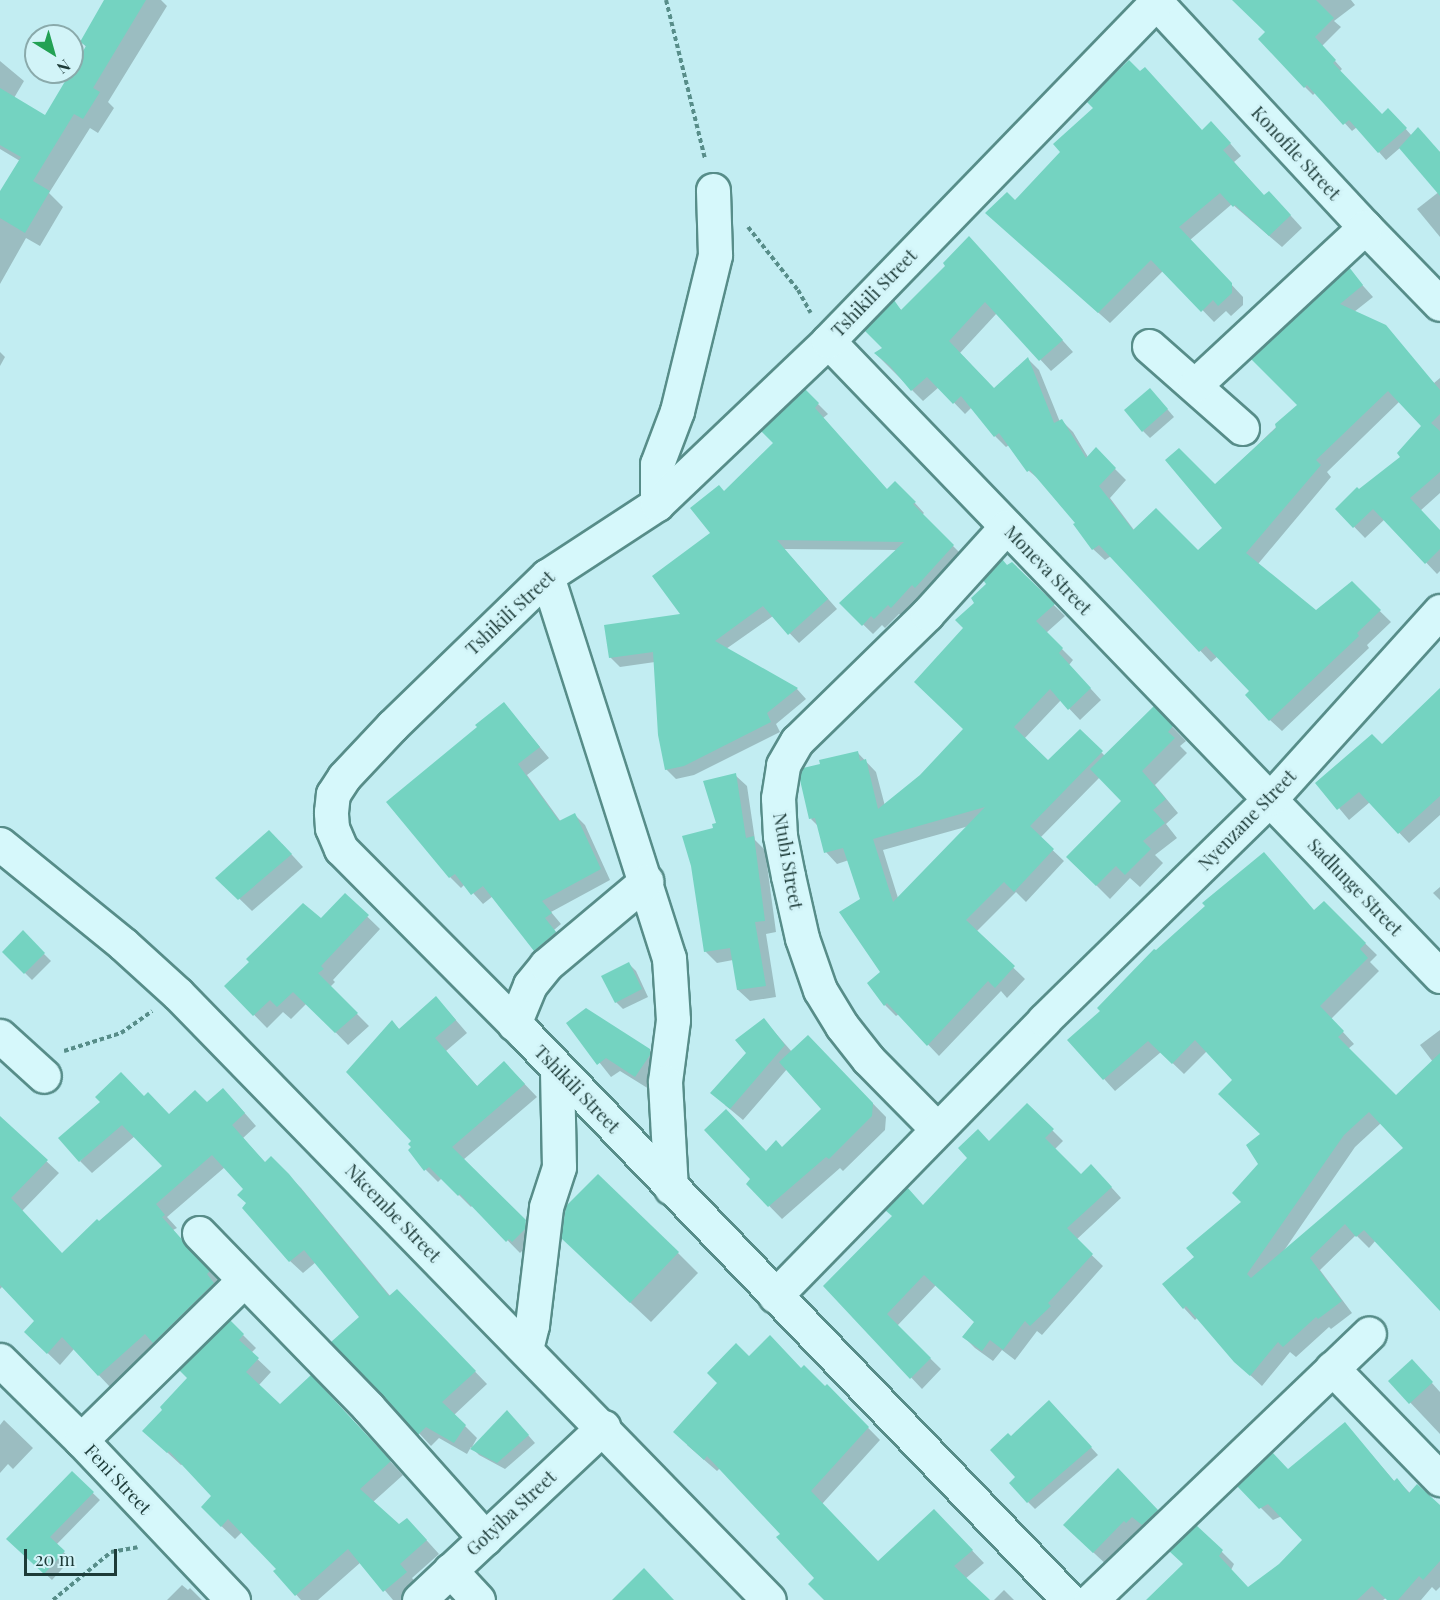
<!DOCTYPE html>
<html>
<head>
<meta charset="utf-8">
<style>
	body { margin:0 }
	#map { position:relative; width:1440px; height:1600px; overflow:hidden; background:#c2edf2; font-family:"Playfair Display",serif }
	div>[style] { position:absolute }
	.shadow>* { inset:0; background:#0003 }
	.building>* { inset:0; background:#74d3c1 }
	.path>* { height:4px; margin-top:-2px; transform-origin:0; background:repeating-linear-gradient(90deg,#578d89 0 4.5px,transparent 0 7.5px) }
	.roads { filter:drop-shadow(2px 0 #578d89) drop-shadow(-2px 0 #578d89) drop-shadow(0 2px #578d89) drop-shadow(0 -2px #578d89) }
	.minor>* { height:33px; margin:-16.5px; padding:0 16.5px; transform-origin:16.5px; border-radius:16.5px; background:#d6f8fb }
	span { translate:-50% -50%; white-space:nowrap; text-align:center; line-height:1.15; -webkit-text-stroke:5px #d2f4f8; paint-order:stroke }
	.street-label { font-size:18px; color:#1d3b38 }
	.north { position:absolute; left:24px; top:24px; width:60px; height:60px; box-sizing:border-box; background:#d2f4f8; border:2px solid #8aaaab; border-radius:50%; rotate:143deg; font-size:16px; font-weight:700; line-height:24px; text-align:center; color:#1d3b38 }
	.north::after { content:''; display:block; margin:auto; width:21px; height:27px; background:#22a154; clip-path:polygon(50% 0,100% 100%,50% 72%,0 100%) }
	.scale { position:absolute; left:24px; top:1549px; width:93px; height:27px; box-sizing:border-box; border:3px solid #1d3b38; border-top:0; padding-left:8px; font-size:18px; line-height:21px; white-space:nowrap; color:#1d3b38; -webkit-text-stroke:4px #d2f4f8; paint-order:stroke }
</style>
</head>
<body>
<div id="map">
	<div class="shadow">
		<div style="clip-path:polygon(107px 0,161px 0,167px 6px,108px 102px,114px 108px,98px 133px,90px 128px,49px 193px,63px 207px,40px 246px,26px 238px,0 284px,0 194px,20px 161px,0 149px,0 61px,24px 81px,14px 98px,45px 117px,87px 48px,82px 42px)"></div>
		<div style="clip-path:polygon(1234px 0,1351px 0,1355px 5px,1334px 21px,1341px 27px,1322px 46px,1342px 69px,1339px 72px,1382px 116px,1396px 118px,1412px 136px,1440px 152px,1440px 190px,1401px 147px,1386px 160px,1357px 127px,1352px 131px,1316px 92px,1313px 95px,1305px 87px,1267px 32px)"></div>
		<div style="clip-path:polygon(1203px 131px,1223px 135px,1241px 156px,1234px 162px,1264px 196px,1281px 205px,1302px 228px,1282px 247px,1232px 204px,1190px 240px,1243px 297px,1243px 305px,1231px 316px,1226px 311px,1214px 322px,1164px 270px,1110px 323px,987px 213px)"></div>
		<div style="clip-path:polygon(1440px 191px,1440px 237px,1417px 209px)"></div>
		<div style="clip-path:polygon(980px 249px,1073px 352px,1051px 371px,997px 313px,960px 353px,994px 389px,1028px 359px,1039px 370px,1060px 422px,1062px 421px,1073px 432px,1088px 457px,1096px 450px,1126px 480px,1110px 498px,1134px 530px,1198px 552px,1224px 528px,1215px 486px,1299px 405px,1349px 270px,1373px 297px,1354px 312px,1434px 383px,1440px 378px,1440px 493px,1420px 511px,1440px 531px,1440px 571px,1437px 574px,1385px 519px,1365px 538px,1337px 509px,1401px 458px,1423px 426px,1400px 401px,1327px 472px,1331px 477px,1258px 564px,1316px 612px,1351px 583px,1391px 622px,1367px 645px,1369px 648px,1282px 731px,1270px 720px,1252px 691px,1218px 656px,1211px 662px,1111px 556px,1105px 560px,1093px 549px,1075px 525px,1078px 523px,1041px 481px,1029px 471px,1009px 445px,1006px 447px,995px 436px,972px 407px,965px 414px,939px 387px,923px 401px,876px 354px,884px 348px,894px 302px,902px 311px)"></div>
		<div style="clip-path:polygon(0 352px,5px 357px,0 366px)"></div>
		<div style="clip-path:polygon(805px 391px,828px 414px,823px 418px,887px 490px,905px 492px,924px 513px,922px 515px,963px 556px,926px 597px,923px 594px,902px 616px,899px 614px,885px 628px,882px 625px,873px 634px,841px 603px,897px 550px,784px 549px,837px 609px,799px 643px,773px 616px,726px 649px,797px 689px,806px 699px,776px 724px,780px 732px,694px 775px,676px 779px,666px 769px,655px 662px,620px 667px,610px 657px,682px 616px,725px 493px,775px 443px)"></div>
		<div style="clip-path:polygon(1157px 397px,1174px 417px,1150px 438px,1143px 431px)"></div>
		<div style="clip-path:polygon(evenodd,1012px 564px,1065px 616px,1046px 633px,1073px 660px,1069px 665px,1101px 700px,1080px 720px,1061px 700px,1024px 739px,1048px 763px,1080px 731px,1105px 756px,1154px 708px,1186px 741px,1180px 746px,1187px 753px,1155px 785px,1178px 813px,1166px 824px,1177px 838px,1155px 855px,1163px 863px,1140px 887px,1130px 878px,1110px 899px,1068px 857px,1124px 801px,1100px 777px,1040px 838px,1064px 861px,1026px 902px,1016px 892px,976px 932px,1025px 979px,1007px 998px,1001px 991px,939px 1056px,899px 1014px,896px 1016px,885px 1005px,882px 972px,849px 860px,837px 864px,826px 852px,819px 827px,811px 819px,857px 752px,876px 772px,885px 806px,922px 776px,965px 729px,965px 628px,976px 603px,1012px 564px,969px 826px,898px 898px,883px 850px,969px 826px)"></div>
		<div style="clip-path:polygon(504px 704px,549px 758px,527px 775px,561px 822px,575px 815px,585px 825px,610px 880px,551px 912px,561px 924px,554px 930px,566px 943px,545px 960px,493px 896px,483px 904px,465px 884px,461px 888px,450px 877px,388px 802px,480px 727px)"></div>
		<div style="clip-path:polygon(1440px 705px,1440px 815px,1409px 843px,1370px 802px,1349px 820px,1318px 783px,1382px 746px)"></div>
		<div style="clip-path:polygon(735px 775px,747px 786px,755px 840px,765px 850px,776px 932px,766px 934px,776px 997px,750px 1001px,738px 990px,733px 960px,717px 963px,705px 951px,714px 829px)"></div>
		<div style="clip-path:polygon(282px 844px,303px 867px,252px 911px,218px 878px)"></div>
		<div style="clip-path:polygon(1440px 887px,1440px 900px,1433px 893px)"></div>
		<div style="clip-path:polygon(345px 895px,380px 929px,333px 980px,335px 982px,330px 987px,369px 1026px,348px 1045px,307px 1003px,291px 1019px,283px 1012px,267px 1028px,226px 986px,322px 921px)"></div>
		<div style="clip-path:polygon(evenodd,1324px 903px,1377px 955px,1370px 962px,1379px 971px,1331px 1019px,1354px 1044px,1348px 1049px,1396px 1097px,1433px 1062px,1420px 1045px,1440px 1030px,1440px 1310px,1376px 1240px,1369px 1248px,1356px 1235px,1320px 1270px,1352px 1313px,1331px 1329px,1329px 1327px,1296px 1357px,1290px 1352px,1262px 1386px,1248px 1373px,1198px 1317px,1195px 1320px,1184px 1308px,1196px 1257px,1243px 1202px,1260px 1164px,1262px 1135px,1234px 1080px,1207px 1051px,1184px 1074px,1161px 1052px,1115px 1091px,1069px 1040px,1315px 912px,1324px 903px,1381px 1123px,1405px 1148px,1283px 1252px,1355px 1147px,1381px 1123px)"></div>
		<div style="clip-path:polygon(23px 933px,51px 961px,32px 980px,4px 952px)"></div>
		<div style="clip-path:polygon(629px 964px,636px 971px,648px 997px,623px 1009px,616px 1002px)"></div>
		<div style="clip-path:polygon(448px 1011px,467px 1033px,446px 1051px,478px 1087px,517px 1076px,537px 1097px,463px 1160px,537px 1234px,525px 1254px,522px 1251px,520px 1253px,473px 1205px,471px 1207px,442px 1178px,438px 1182px,426px 1170px,414px 1141px,392px 1022px,400px 1030px)"></div>
		<div style="clip-path:polygon(764px 1020px,792px 1052px,808px 1037px,886px 1117px,885px 1130px,843px 1171px,840px 1168px,782px 1219px,748px 1184px,767px 1152px,783px 1148px,824px 1109px,787px 1069px,743px 1120px,725px 1105px)"></div>
		<div style="clip-path:polygon(568px 1023px,649px 1050px,663px 1064px,662px 1069px,649px 1089px,620px 1071px,611px 1077px)"></div>
		<div style="clip-path:polygon(144px 1098px,169px 1116px,207px 1104px,235px 1102px,256px 1126px,243px 1138px,266px 1164px,288px 1175px,301px 1188px,391px 1297px,409px 1303px,487px 1384px,454px 1415px,477px 1438px,472px 1447px,514px 1419px,535px 1443px,505px 1469px,479px 1455px,471px 1447px,467px 1454px,439px 1438px,431px 1446px,334px 1342px,361px 1317px,316px 1262px,303px 1273px,290px 1261px,244px 1208px,248px 1204px,245px 1189px,225px 1167px,167px 1217px,177px 1228px,173px 1230px,221px 1284px,111px 1388px,74px 1349px,60px 1365px,26px 1332px,36px 1321px,3px 1286px,0 1289px,0 1118px,59px 1173px,22px 1211px,62px 1255px,164px 1166px,135px 1136px,92px 1173px,80px 1161px)"></div>
		<div style="clip-path:polygon(1027px 1105px,1063px 1141px,1055px 1149px,1081px 1176px,1102px 1177px,1121px 1198px,1076px 1240px,1103px 1266px,1042px 1335px,1037px 1331px,1015px 1360px,1002px 1350px,993px 1361px,975px 1348px,964px 1337px,975px 1322px,936px 1285px,897px 1326px,941px 1369px,922px 1389px,825px 1286px,923px 1206px)"></div>
		<div style="clip-path:polygon(678px 1253px,698px 1273px,651px 1322px,583px 1258px)"></div>
		<div style="clip-path:polygon(243px 1335px,256px 1348px,251px 1353px,271px 1372px,259px 1385px,280px 1406px,324px 1391px,403px 1475px,373px 1502px,399px 1526px,420px 1533px,439px 1554px,412px 1578px,419px 1586px,402px 1600px,393px 1600px,361px 1562px,318px 1600px,301px 1600px,275px 1571px,278px 1569px,242px 1532px,235px 1539px,216px 1521px,213px 1496px,183px 1464px,181px 1465px,144px 1431px)"></div>
		<div style="clip-path:polygon(749px 1358px,802px 1370px,825px 1388px,827px 1386px,880px 1440px,822px 1504px,878px 1563px,946px 1523px,984px 1563px,965px 1579px,987px 1600px,850px 1600px,782px 1534px,720px 1468px,717px 1471px,687px 1445px)"></div>
		<div style="clip-path:polygon(1423px 1373px,1440px 1392px,1440px 1434px,1390px 1381px)"></div>
		<div style="clip-path:polygon(1056px 1409px,1098px 1455px,1035px 1509px,1028px 1502px,1017px 1477px,1011px 1438px)"></div>
		<div style="clip-path:polygon(4px 1420px,33px 1448px,13px 1469px,8px 1464px,0 1473px,0 1425px)"></div>
		<div style="clip-path:polygon(1345px 1424px,1395px 1482px,1397px 1480px,1410px 1493px,1440px 1507px,1440px 1587px,1436px 1591px,1432px 1587px,1421px 1600px,1388px 1600px,1386px 1598px,1383px 1600px,1148px 1600px,1221px 1551px,1234px 1564px,1231px 1570px,1248px 1589px,1280px 1565px,1305px 1541px,1282px 1516px,1273px 1520px,1239px 1486px,1288px 1471px)"></div>
		<div style="clip-path:polygon(1118px 1470px,1172px 1525px,1109px 1567px,1080px 1540px)"></div>
		<div style="clip-path:polygon(72px 1473px,100px 1500px,56px 1545px,71px 1559px,52px 1580px,8px 1539px)"></div>
		<div style="clip-path:polygon(182px 1585px,188px 1590px,190px 1588px,202px 1600px,167px 1600px)"></div>
		<div style="clip-path:polygon(1004px 1590px,1014px 1600px,994px 1600px)"></div>
	</div>
	<div class="building">
		<div style="clip-path:polygon(104px 0,146px 0,93px 88px,100px 92px,83px 119px,74px 114px,33px 181px,50px 191px,25px 233px,0 218px,0 191px,21px 157px,0 145px,0 88px,45px 115px,86px 46px,80px 42px)"></div>
		<div style="clip-path:polygon(1232px 0,1316px 0,1334px 18px,1315px 37px,1336px 60px,1333px 63px,1382px 114px,1388px 108px,1407px 128px,1378px 153px,1349px 120px,1343px 125px,1307px 85px,1304px 88px,1258px 39px,1265px 32px)"></div>
		<div style="clip-path:polygon(1129px 60px,1140px 71px,1145px 67px,1202px 130px,1211px 121px,1231px 143px,1223px 150px,1264px 195px,1269px 191px,1291px 215px,1269px 236px,1235px 205px,1233px 207px,1220px 193px,1179px 227px,1232px 283px,1232px 293px,1218px 306px,1213px 300px,1201px 312px,1151px 260px,1098px 313px,985px 213px,1007px 192px,1015px 200px,1060px 152px,1053px 144px,1093px 108px,1086px 101px)"></div>
		<div style="clip-path:polygon(1418px 127px,1440px 152px,1440px 196px,1399px 148px)"></div>
		<div style="clip-path:polygon(969px 236px,1063px 340px,1039px 361px,985px 302px,949px 341px,994px 388px,1028px 357px,1054px 423px,1062px 419px,1086px 458px,1096px 447px,1116px 468px,1099px 486px,1133px 530px,1156px 508px,1198px 550px,1222px 528px,1165px 460px,1179px 448px,1215px 484px,1276px 428px,1275px 424px,1297px 405px,1251px 359px,1349px 267px,1363px 285px,1340px 304px,1386px 325px,1440px 390px,1440px 414px,1431px 423px,1440px 431px,1440px 472px,1410px 498px,1440px 530px,1440px 549px,1425px 564px,1373px 509px,1353px 528px,1335px 509px,1357px 487px,1359px 489px,1400px 457px,1397px 453px,1421px 426px,1388px 391px,1316px 460px,1321px 465px,1246px 553px,1316px 610px,1352px 581px,1381px 610px,1357px 633px,1359px 636px,1269px 721px,1245px 695px,1249px 691px,1206px 646px,1199px 652px,1099px 545px,1092px 550px,1073px 524px,1075px 523px,1030px 470px,1027px 472px,999px 433px,994px 437px,961px 396px,953px 404px,927px 377px,911px 391px,890px 366px,874px 353px,882px 348px,864px 330px,894px 300px,901px 310px,945px 266px,943px 263px)"></div>
		<div style="clip-path:polygon(1150px 388px,1168px 409px,1142px 432px,1124px 410px)"></div>
		<div style="clip-path:polygon(805px 389px,819px 403px,815px 408px,887px 489px,895px 481px,916px 502px,913px 504px,954px 545px,915px 588px,912px 585px,891px 608px,888px 605px,874px 619px,871px 616px,862px 626px,839px 603px,904px 542px,777px 540px,828px 599px,788px 635px,763px 606px,715px 641px,798px 688px,767px 713px,771px 722px,684px 766px,665px 770px,658px 735px,653px 652px,609px 658px,604px 625px,680px 614px,652px 576px,710px 533px,690px 508px,719px 485px,724px 491px,773px 443px,761px 431px)"></div>
		<div style="clip-path:polygon(evenodd,1002px 559px,1007px 565px,1012px 562px,1055px 604px,1036px 621px,1063px 648px,1059px 653px,1091px 688px,1068px 710px,1050px 689px,1014px 727px,1048px 760px,1080px 729px,1103px 751px,1030px 826px,1054px 849px,1014px 892px,1004px 882px,966px 920px,1015px 966px,995px 988px,988px 981px,927px 1046px,887px 1003px,884px 1006px,867px 983px,880px 972px,839px 912px,860px 899px,843px 848px,824px 853px,815px 818px,809px 819px,800px 780px,801px 771px,803px 768px,820px 764px,819px 760px,858px 751px,860px 761px,866px 759px,878px 809px,920px 775px,963px 729px,914px 682px,963px 628px,955px 620px,974px 603px,971px 598px,986px 584px,983px 580px,1002px 559px,985px 807px,893px 902px,873px 839px,985px 807px)"></div>
		<div style="clip-path:polygon(1440px 688px,1440px 796px,1398px 834px,1359px 792px,1337px 810px,1315px 783px,1372px 734px,1382px 744px)"></div>
		<div style="clip-path:polygon(504px 702px,540px 747px,518px 764px,559px 821px,575px 813px,601px 869px,542px 901px,552px 913px,545px 918px,556px 932px,534px 951px,483px 886px,471px 895px,455px 874px,449px 878px,386px 802px,477px 727px,475px 725px)"></div>
		<div style="clip-path:polygon(1154px 706px,1173px 726px,1168px 732px,1175px 738px,1142px 771px,1166px 799px,1153px 810px,1165px 823px,1143px 841px,1151px 849px,1125px 875px,1116px 866px,1096px 886px,1066px 857px,1121px 801px,1090px 769px)"></div>
		<div style="clip-path:polygon(736px 773px,746px 838px,754px 836px,765px 921px,755px 922px,766px 986px,737px 990px,730px 948px,704px 952px,691px 866px,682px 836px,713px 828px,712px 824px,716px 823px,703px 781px)"></div>
		<div style="clip-path:polygon(269px 830px,292px 854px,238px 900px,215px 878px)"></div>
		<div style="clip-path:polygon(evenodd,1264px 852px,1314px 910px,1324px 901px,1366px 943px,1360px 949px,1368px 958px,1320px 1006px,1344px 1031px,1338px 1037px,1396px 1095px,1440px 1053px,1440px 1311px,1364px 1230px,1356px 1237px,1345px 1224px,1310px 1258px,1342px 1301px,1318px 1319px,1316px 1317px,1283px 1347px,1278px 1342px,1250px 1376px,1234px 1362px,1186px 1306px,1183px 1309px,1162px 1284px,1194px 1257px,1186px 1248px,1241px 1202px,1232px 1193px,1258px 1164px,1246px 1145px,1260px 1134px,1218px 1094px,1232px 1080px,1195px 1040px,1172px 1064px,1148px 1041px,1103px 1080px,1067px 1040px,1100px 1011px,1097px 1008px,1154px 949px,1156px 950px,1205px 906px,1202px 903px,1264px 852px,1369px 1112px,1403px 1148px,1251px 1278px,1247px 1274px,1344px 1135px,1369px 1112px)"></div>
		<div style="clip-path:polygon(345px 893px,369px 915px,321px 966px,324px 969px,318px 973px,358px 1013px,335px 1033px,293px 992px,277px 1007px,270px 1000px,253px 1016px,224px 986px,249px 962px,246px 959px,303px 903px,321px 918px)"></div>
		<div style="clip-path:polygon(23px 930px,45px 953px,24px 974px,2px 952px)"></div>
		<div style="clip-path:polygon(629px 962px,642px 989px,615px 1003px,601px 976px)"></div>
		<div style="clip-path:polygon(436px 996px,456px 1020px,435px 1038px,477px 1086px,504px 1061px,525px 1084px,452px 1147px,526px 1220px,525px 1229px,512px 1242px,509px 1239px,506px 1242px,460px 1194px,458px 1196px,429px 1167px,424px 1171px,408px 1150px,411px 1147px,408px 1144px,411px 1141px,346px 1072px,392px 1020px,399px 1029px)"></div>
		<div style="clip-path:polygon(586px 1008px,650px 1049px,650px 1055px,635px 1077px,606px 1058px,597px 1065px,566px 1023px)"></div>
		<div style="clip-path:polygon(764px 1018px,785px 1045px,730px 1109px,710px 1093px,746px 1053px,735px 1040px)"></div>
		<div style="clip-path:polygon(808px 1035px,873px 1103px,872px 1116px,829px 1159px,826px 1157px,768px 1207px,746px 1184px,750px 1179px,704px 1130px,726px 1109px,766px 1151px,776px 1140px,782px 1147px,821px 1109px,779px 1062px)"></div>
		<div style="clip-path:polygon(121px 1072px,144px 1096px,148px 1092px,169px 1114px,195px 1090px,207px 1102px,223px 1088px,245px 1113px,232px 1125px,265px 1162px,271px 1156px,289px 1174px,389px 1296px,397px 1289px,476px 1371px,442px 1402px,466px 1425px,454px 1443px,426px 1427px,418px 1435px,331px 1342px,359px 1317px,304px 1250px,289px 1262px,242px 1208px,246px 1203px,237px 1195px,243px 1189px,212px 1155px,156px 1204px,165px 1215px,162px 1217px,210px 1271px,207px 1274px,214px 1283px,153px 1343px,145px 1334px,98px 1376px,62px 1337px,47px 1354px,24px 1332px,34px 1321px,0 1285px,0 1116px,48px 1160px,11px 1198px,62px 1253px,97px 1219px,99px 1221px,162px 1166px,122px 1125px,79px 1162px,58px 1138px,100px 1102px,95px 1097px)"></div>
		<div style="clip-path:polygon(1027px 1103px,1054px 1129px,1045px 1138px,1081px 1174px,1091px 1164px,1112px 1187px,1067px 1228px,1093px 1254px,1048px 1303px,1051px 1306px,1030px 1326px,1025px 1321px,1003px 1350px,990px 1340px,982px 1351px,962px 1337px,974px 1322px,924px 1275px,887px 1314px,931px 1358px,910px 1379px,823px 1286px,892px 1216px,885px 1210px,907px 1187px,923px 1205px,967px 1158px,958px 1148px,978px 1129px,989px 1141px)"></div>
		<div style="clip-path:polygon(598px 1174px,679px 1252px,630px 1303px,561px 1238px,566px 1206px)"></div>
		<div style="clip-path:polygon(230px 1320px,244px 1334px,239px 1340px,259px 1358px,246px 1372px,280px 1404px,311px 1375px,391px 1461px,360px 1489px,399px 1524px,407px 1518px,427px 1540px,400px 1564px,407px 1572px,383px 1592px,348px 1549px,295px 1596px,273px 1571px,276px 1569px,228px 1519px,221px 1527px,201px 1507px,211px 1496px,169px 1451px,167px 1453px,142px 1431px,162px 1410px,160px 1407px,187px 1378px,179px 1370px)"></div>
		<div style="clip-path:polygon(770px 1335px,801px 1368px,804px 1365px,825px 1386px,827px 1384px,869px 1427px,811px 1491px,878px 1561px,934px 1509px,973px 1550px,954px 1566px,990px 1600px,824px 1600px,808px 1584px,814px 1578px,776px 1537px,780px 1534px,707px 1456px,704px 1460px,673px 1432px,717px 1383px,707px 1373px,736px 1343px,749px 1356px)"></div>
		<div style="clip-path:polygon(1412px 1359px,1433px 1382px,1409px 1404px,1388px 1381px)"></div>
		<div style="clip-path:polygon(1049px 1400px,1092px 1447px,1027px 1503px,1009px 1483px,1015px 1477px,990px 1450px,1008px 1433px,1011px 1436px)"></div>
		<div style="clip-path:polygon(507px 1410px,529px 1435px,497px 1463px,470px 1449px)"></div>
		<div style="clip-path:polygon(1345px 1422px,1394px 1481px,1397px 1478px,1409px 1493px,1417px 1484px,1440px 1505px,1440px 1561px,1423px 1580px,1419px 1576px,1398px 1600px,1387px 1600px,1372px 1586px,1357px 1600px,1146px 1600px,1183px 1564px,1169px 1551px,1196px 1525px,1223px 1550px,1219px 1556px,1248px 1587px,1279px 1564px,1302px 1540px,1268px 1504px,1259px 1509px,1237px 1486px,1272px 1452px,1288px 1469px)"></div>
		<div style="clip-path:polygon(1118px 1468px,1158px 1510px,1142px 1525px,1132px 1517px,1126px 1523px,1124px 1521px,1093px 1553px,1063px 1525px)"></div>
		<div style="clip-path:polygon(72px 1471px,94px 1492px,50px 1537px,65px 1551px,44px 1574px,6px 1539px)"></div>
		<div style="clip-path:polygon(644px 1568px,674px 1600px,612px 1600px)"></div>
	</div>
	<div class="path">
		<div style="left:666px;top:0;width:164px;rotate:76.2deg"></div>
		<div style="left:748px;top:227px;width:80px;rotate:51.6deg"></div>
		<div style="left:798px;top:290px;width:26px;rotate:61deg"></div>
		<div style="left:64px;top:1051px;width:60px;rotate:-17.5deg"></div>
		<div style="left:121px;top:1033px;width:38px;rotate:-35deg"></div>
		<div style="left:53px;top:1600px;width:75px;rotate:-39.6deg"></div>
		<div style="left:111px;top:1552px;width:27px;rotate:-10deg"></div>
	</div>
	<div class="roads">
		<div class="minor">
			<div style="left:1154px;top:0;width:310px;rotate:47.1deg"></div>
			<div style="left:1365px;top:227px;width:107px;rotate:45.8deg"></div>
			<div style="left:828px;top:341px;width:882px;rotate:46.06deg"></div>
			<div style="left:1149px;top:346px;width:124px;rotate:41.4deg"></div>
			<div style="left:1195px;top:385px;width:232px;rotate:-42.9deg"></div>
			<div style="left:657px;top:504px;width:40px;rotate:-90deg"></div>
			<div style="left:657px;top:464px;width:57px;rotate:-69.3deg"></div>
			<div style="left:677px;top:411px;width:161px;rotate:-76.3deg"></div>
			<div style="left:715px;top:255px;width:65px;rotate:-91.8deg"></div>
			<div style="left:547px;top:576px;width:401px;rotate:72.3deg"></div>
			<div style="left:669px;top:958px;width:62px;rotate:86.3deg"></div>
			<div style="left:673px;top:1020px;width:63px;rotate:97.4deg"></div>
			<div style="left:665px;top:1082px;width:106px;rotate:86.8deg"></div>
			<div style="left:0;top:844px;width:159px;rotate:39.1deg"></div>
			<div style="left:123px;top:944px;width:74px;rotate:42.3deg"></div>
			<div style="left:178px;top:994px;width:846px;rotate:45.72deg"></div>
			<div style="left:514px;top:1024px;width:42px;rotate:-67.7deg"></div>
			<div style="left:530px;top:985px;width:26px;rotate:-51deg"></div>
			<div style="left:546px;top:965px;width:131px;rotate:-40deg"></div>
			<div style="left:0;top:1036px;width:59px;rotate:42.3deg"></div>
			<div style="left:937px;top:1129px;width:98px;rotate:-134.6deg"></div>
			<div style="left:868px;top:1059px;width:42px;rotate:-128.2deg"></div>
			<div style="left:842px;top:1026px;width:42px;rotate:-121.4deg"></div>
			<div style="left:820px;top:990px;width:55px;rotate:-109.1deg"></div>
			<div style="left:802px;top:938px;width:64px;rotate:-102.7deg"></div>
			<div style="left:788px;top:876px;width:41px;rotate:-101.3deg"></div>
			<div style="left:780px;top:836px;width:38px;rotate:-93deg"></div>
			<div style="left:778px;top:798px;width:33px;rotate:-81deg"></div>
			<div style="left:783px;top:765px;width:28px;rotate:-60deg"></div>
			<div style="left:797px;top:741px;width:182px;rotate:-44.3deg"></div>
			<div style="left:927px;top:614px;width:118px;rotate:-47.8deg"></div>
			<div style="left:199px;top:1233px;width:243px;rotate:45.8deg"></div>
			<div style="left:368px;top:1407px;width:176px;rotate:48.2deg"></div>
			<div style="left:775px;top:1296px;width:385px;rotate:-45.7deg"></div>
			<div style="left:1044px;top:1020px;width:318px;rotate:-44.4deg"></div>
			<div style="left:1271px;top:798px;width:252px;rotate:-47.9deg"></div>
			<div style="left:526px;top:1349px;width:25px;rotate:-76deg"></div>
			<div style="left:532px;top:1325px;width:119px;rotate:-83.2deg"></div>
			<div style="left:546px;top:1207px;width:42px;rotate:-72deg"></div>
			<div style="left:559px;top:1167px;width:99px;rotate:-91.2deg"></div>
			<div style="left:0;top:1360px;width:114px;rotate:44.6deg"></div>
			<div style="left:81px;top:1440px;width:221px;rotate:46.5deg"></div>
			<div style="left:1332px;top:1368px;width:155px;rotate:45.8deg"></div>
			<div style="left:81px;top:1440px;width:228px;rotate:-44.5deg"></div>
			<div style="left:450px;top:1570px;width:41px;rotate:47deg"></div>
			<div style="left:419px;top:1600px;width:253px;rotate:-43.2deg"></div>
			<div style="left:1069px;top:1600px;width:786px;rotate:-133.87deg"></div>
			<div style="left:524px;top:1033px;width:260px;rotate:-134.8deg"></div>
			<div style="left:341px;top:849px;width:23px;rotate:-113deg"></div>
			<div style="left:332px;top:828px;width:16px;rotate:-94deg"></div>
			<div style="left:331px;top:812px;width:18px;rotate:-84deg"></div>
			<div style="left:333px;top:794px;width:20px;rotate:-57deg"></div>
			<div style="left:344px;top:777px;width:70px;rotate:-46.7deg"></div>
			<div style="left:392px;top:726px;width:216px;rotate:-44.1deg"></div>
			<div style="left:547px;top:576px;width:131px;rotate:-33.2deg"></div>
			<div style="left:657px;top:504px;width:236px;rotate:-43.6deg"></div>
			<div style="left:828px;top:341px;width:472px;rotate:-45.9deg"></div>
			<div style="left:1091px;top:1600px;width:385px;rotate:-43.8deg"></div>
		</div>
	</div>
	<div class="street-label">
		<span style="left:1296px;top:153px;rotate:47deg">Konofile Street</span>
		<span style="left:874px;top:293px;rotate:-46deg">Tshikili Street</span>
		<span style="left:1048px;top:570px;rotate:46deg">Moneva Street</span>
		<span style="left:510px;top:613px;rotate:-43deg">Tshikili Street</span>
		<span style="left:1247px;top:820px;rotate:-46deg">Nyenzane Street</span>
		<span style="left:788px;top:861px;rotate:80deg">Ntubi Street</span>
		<span style="left:1355px;top:887px;rotate:46deg">Sadlunge Street</span>
		<span style="left:577px;top:1089px;rotate:46deg">Tshikili Street</span>
		<span style="left:393px;top:1213px;rotate:46deg">Nkcembe Street</span>
		<span style="left:118px;top:1479px;rotate:47deg">Feni Street</span>
		<span style="left:511px;top:1513px;rotate:-43deg">Gotyiba Street</span>
	</div>
	<div class="north">N</div>
	<div class="scale">20 m</div>
</div>
</body>
</html>
